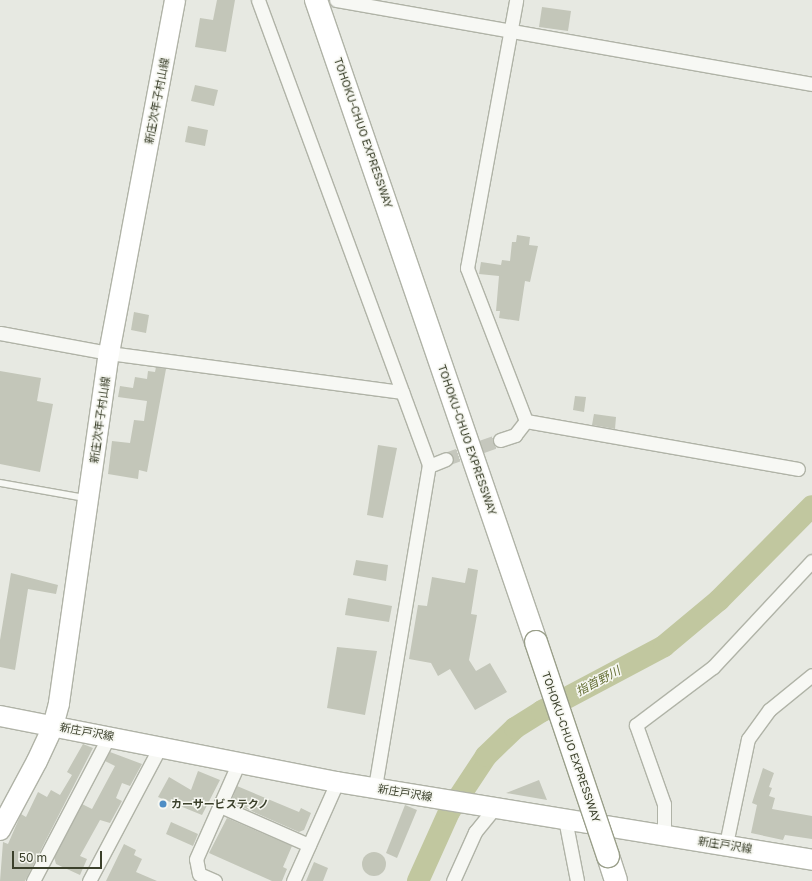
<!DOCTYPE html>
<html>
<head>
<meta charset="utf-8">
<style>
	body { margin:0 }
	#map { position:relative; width:812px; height:881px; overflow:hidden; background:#e7e9e2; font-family:"Golos Text","Noto Sans JP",sans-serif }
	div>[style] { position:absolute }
	.river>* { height:22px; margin:-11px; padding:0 11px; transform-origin:11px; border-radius:11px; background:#c1c79f }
	.building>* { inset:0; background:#c3c6b9 }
	.round { border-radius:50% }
	.street-tunnel>* { height:13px; margin-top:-6.5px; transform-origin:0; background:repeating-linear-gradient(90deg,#c5c7bd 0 13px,transparent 0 19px) }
	.roads { filter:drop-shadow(1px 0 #b0b3a7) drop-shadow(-1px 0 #b0b3a7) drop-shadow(0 1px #b0b3a7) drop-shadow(0 -1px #b0b3a7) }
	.lane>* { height:6px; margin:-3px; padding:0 3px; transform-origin:3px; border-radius:3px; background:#f7f8f4 }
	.street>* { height:13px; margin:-6.5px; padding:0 6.5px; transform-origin:6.5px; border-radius:6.5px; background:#f7f8f4 }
	.primary>* { height:20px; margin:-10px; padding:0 10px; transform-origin:10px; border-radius:10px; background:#fff }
	.highway>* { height:22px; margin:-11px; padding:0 11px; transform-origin:11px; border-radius:11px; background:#fff }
	.bridges { filter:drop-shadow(1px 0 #9a9f8a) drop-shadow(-1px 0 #9a9f8a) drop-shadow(0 1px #9a9f8a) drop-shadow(0 -1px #9a9f8a) }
	.highway-bridge>* { height:22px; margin:-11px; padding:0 11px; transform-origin:11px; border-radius:11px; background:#fff }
	.dots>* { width:11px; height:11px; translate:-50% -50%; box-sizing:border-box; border:2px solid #f6f7f1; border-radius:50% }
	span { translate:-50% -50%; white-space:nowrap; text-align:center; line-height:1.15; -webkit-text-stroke:3px #f6f7f1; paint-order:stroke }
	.street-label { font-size:11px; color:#3b402b }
	.poi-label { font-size:11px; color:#3b402b; font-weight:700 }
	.left { translate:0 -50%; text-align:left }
	.water-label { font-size:12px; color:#677138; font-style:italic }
	.scale { position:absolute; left:12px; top:851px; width:90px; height:18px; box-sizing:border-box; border:2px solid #3b402b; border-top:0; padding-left:5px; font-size:12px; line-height:14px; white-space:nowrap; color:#3b402b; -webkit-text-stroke:3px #f6f7f1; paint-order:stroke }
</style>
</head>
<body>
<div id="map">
	<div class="river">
		<div style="left:418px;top:881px;width:76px;rotate:-65.8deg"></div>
		<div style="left:449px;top:812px;width:67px;rotate:-56.5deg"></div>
		<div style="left:486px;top:756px;width:40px;rotate:-44deg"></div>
		<div style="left:515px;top:728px;width:32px;rotate:-32deg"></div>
		<div style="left:542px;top:711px;width:138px;rotate:-28deg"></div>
		<div style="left:664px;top:646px;width:72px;rotate:-39.9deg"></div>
		<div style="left:719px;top:600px;width:132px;rotate:-45.3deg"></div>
	</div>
	<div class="building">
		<div style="clip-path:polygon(217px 0,235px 0,226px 52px,195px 47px,200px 18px,213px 20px)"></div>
		<div style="clip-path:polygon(542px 7px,571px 11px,568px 31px,539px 27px)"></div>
		<div style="clip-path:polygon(195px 85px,218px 90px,214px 106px,191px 101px)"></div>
		<div style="clip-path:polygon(188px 126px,208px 130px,205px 146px,185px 142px)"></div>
		<div style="clip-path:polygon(517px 235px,530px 237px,529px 245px,538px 246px,530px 282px,525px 281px,519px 321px,499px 318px,500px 311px,496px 311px,499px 276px,479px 274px,481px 262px,501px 265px,502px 260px,510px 261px,512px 242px,516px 242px)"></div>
		<div style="clip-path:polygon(134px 312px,149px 315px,146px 333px,131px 330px)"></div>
		<div style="clip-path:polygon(156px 367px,166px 369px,147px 472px,139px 470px,138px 479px,108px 474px,112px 441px,130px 443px,134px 420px,144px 421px,147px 401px,118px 397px,120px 386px,133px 388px,135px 377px,147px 379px,148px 371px,155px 372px)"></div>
		<div style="clip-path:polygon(0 371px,41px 378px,37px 401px,53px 404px,40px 472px,0 464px)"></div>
		<div style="clip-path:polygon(575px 396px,586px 397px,584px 412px,573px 410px)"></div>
		<div style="clip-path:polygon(594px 414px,616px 417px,615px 429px,592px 425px)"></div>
		<div style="clip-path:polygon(378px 445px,397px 448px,383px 518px,367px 515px)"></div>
		<div style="clip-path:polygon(356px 560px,388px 565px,386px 581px,353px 575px)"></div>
		<div style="clip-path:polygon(468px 568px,478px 570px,471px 614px,477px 615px,469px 660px,476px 671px,490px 663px,507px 692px,475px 710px,450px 669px,438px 676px,431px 663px,409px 659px,418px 605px,427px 606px,432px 577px,465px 583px)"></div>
		<div style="clip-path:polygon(11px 573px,58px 585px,56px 594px,28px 589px,15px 670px,0 667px,0 640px)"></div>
		<div style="clip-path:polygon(348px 598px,392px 606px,389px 622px,345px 615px)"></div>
		<div style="clip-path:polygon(337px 647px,377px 651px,365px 715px,327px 708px)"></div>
		<div style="clip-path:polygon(83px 744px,93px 748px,25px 881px,0 881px,3px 842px,8px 844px,21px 814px,26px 817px,38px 792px,47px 797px,51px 790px,60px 795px,72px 775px,67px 772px)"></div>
		<div style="clip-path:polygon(110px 752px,142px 764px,130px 786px,122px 783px,116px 798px,122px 801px,110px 823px,100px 820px,80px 856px,87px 859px,80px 875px,56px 864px,54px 857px,82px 804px,92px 809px,115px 766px,105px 761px)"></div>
		<div style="clip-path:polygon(763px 768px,774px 773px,769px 787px,772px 788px,769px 796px,775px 798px,772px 809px,812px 816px,812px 839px,785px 835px,783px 840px,751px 833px,757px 805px,752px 803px)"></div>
		<div style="clip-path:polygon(198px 771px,220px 780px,202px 815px,158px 797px,169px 777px,191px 790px)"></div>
		<div style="clip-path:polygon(539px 780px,547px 800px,506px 793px)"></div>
		<div style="clip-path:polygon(237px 786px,299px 812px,301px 808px,311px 813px,304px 830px,299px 832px,231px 802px)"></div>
		<div style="clip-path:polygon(405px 805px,417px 810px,397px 858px,386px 853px)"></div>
		<div style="clip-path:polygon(227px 818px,292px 846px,283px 867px,287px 869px,282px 881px,272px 881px,209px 853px)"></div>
		<div style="clip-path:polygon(171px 822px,198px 834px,193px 846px,166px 834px)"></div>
		<div style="clip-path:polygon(124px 844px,136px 850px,134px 855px,142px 859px,136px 872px,157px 881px,106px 881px)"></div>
		<div class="round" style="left:362px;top:852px;width:24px;height:24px"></div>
		<div style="clip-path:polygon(314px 862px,328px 868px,323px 881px,306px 881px)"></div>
	</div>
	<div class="street-tunnel">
		<div style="left:446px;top:459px;width:57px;rotate:-19.4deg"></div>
	</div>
	<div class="roads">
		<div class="lane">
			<div style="left:0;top:483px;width:86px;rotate:10deg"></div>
		</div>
		<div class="street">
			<div style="left:258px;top:0;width:496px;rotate:69.8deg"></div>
			<div style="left:336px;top:0;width:483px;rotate:10deg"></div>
			<div style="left:0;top:333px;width:111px;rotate:10.4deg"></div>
			<div style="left:109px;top:353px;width:296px;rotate:7.6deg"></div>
			<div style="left:526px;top:421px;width:276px;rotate:10deg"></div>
			<div style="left:500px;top:440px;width:16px;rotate:-18deg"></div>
			<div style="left:515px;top:435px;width:18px;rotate:-52deg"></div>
			<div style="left:526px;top:421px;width:164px;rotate:-111.1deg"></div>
			<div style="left:467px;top:268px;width:272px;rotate:-79.6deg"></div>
			<div style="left:375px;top:787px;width:326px;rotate:-80.5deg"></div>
			<div style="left:429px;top:466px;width:18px;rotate:-22deg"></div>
			<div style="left:220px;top:806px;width:97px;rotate:23.7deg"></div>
			<div style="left:565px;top:819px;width:63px;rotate:79deg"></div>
			<div style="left:664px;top:836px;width:32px;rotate:-90deg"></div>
			<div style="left:664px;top:804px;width:84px;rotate:-109.5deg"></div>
			<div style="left:636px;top:725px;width:96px;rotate:-37deg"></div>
			<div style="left:713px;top:667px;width:145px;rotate:-47deg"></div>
			<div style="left:726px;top:844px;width:107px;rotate:-78.2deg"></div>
			<div style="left:748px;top:739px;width:36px;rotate:-54deg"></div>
			<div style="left:769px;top:710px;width:55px;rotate:-39.1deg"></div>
			<div style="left:33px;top:881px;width:164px;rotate:-62.3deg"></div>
			<div style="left:89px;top:881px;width:154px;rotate:-62.1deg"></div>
			<div style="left:215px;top:881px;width:17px;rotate:-156deg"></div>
			<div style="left:199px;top:874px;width:15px;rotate:-101deg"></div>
			<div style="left:196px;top:859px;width:104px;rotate:-66.1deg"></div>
			<div style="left:293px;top:881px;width:108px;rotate:-66deg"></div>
			<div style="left:453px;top:881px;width:54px;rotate:-65.8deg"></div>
			<div style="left:475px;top:832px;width:33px;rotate:-51deg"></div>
		</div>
		<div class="primary">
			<div style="left:0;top:716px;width:343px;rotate:11.1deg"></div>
			<div style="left:337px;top:782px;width:481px;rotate:9.3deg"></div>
			<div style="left:0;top:830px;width:78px;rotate:-61.8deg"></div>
			<div style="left:37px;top:761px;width:38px;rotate:-65deg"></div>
			<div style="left:53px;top:726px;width:24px;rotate:-75deg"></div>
			<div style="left:59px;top:703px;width:354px;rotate:-81.9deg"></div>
			<div style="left:109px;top:353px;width:359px;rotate:-79.4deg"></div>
		</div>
		<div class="highway">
			<div style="left:316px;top:0;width:679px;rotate:71.08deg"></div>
			<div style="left:608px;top:856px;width:26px;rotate:72deg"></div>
		</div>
	</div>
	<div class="bridges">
		<div class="highway-bridge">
			<div style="left:536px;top:642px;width:226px;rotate:71.4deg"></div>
		</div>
	</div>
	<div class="dots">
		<div style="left:163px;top:804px;background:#4f8ec5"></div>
	</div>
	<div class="street-label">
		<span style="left:157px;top:101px;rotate:-79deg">新庄次年子村山線</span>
		<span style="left:363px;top:133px;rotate:71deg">TOHOKU-CHUO EXPRESSWAY</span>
		<span style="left:100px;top:420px;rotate:-82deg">新庄次年子村山線</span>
		<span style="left:467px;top:440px;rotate:71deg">TOHOKU-CHUO EXPRESSWAY</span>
		<span style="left:87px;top:732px;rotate:10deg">新庄戸沢線</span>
		<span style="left:571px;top:747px;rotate:71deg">TOHOKU-CHUO EXPRESSWAY</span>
		<span style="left:405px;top:793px;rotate:9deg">新庄戸沢線</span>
		<span style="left:725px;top:845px;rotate:9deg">新庄戸沢線</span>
	</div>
	<div class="poi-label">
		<span class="left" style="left:171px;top:804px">カーサービステクノ</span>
	</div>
	<div class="water-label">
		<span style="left:598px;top:681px;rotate:-28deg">指首野川</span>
	</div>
	<div class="scale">50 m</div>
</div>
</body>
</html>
